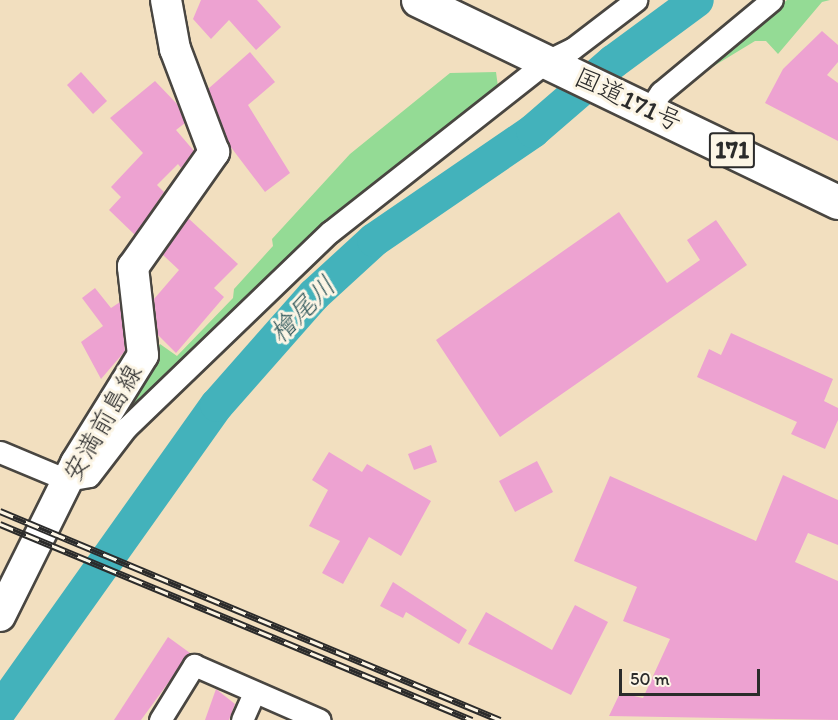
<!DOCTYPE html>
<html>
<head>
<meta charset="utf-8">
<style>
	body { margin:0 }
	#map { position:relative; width:838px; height:720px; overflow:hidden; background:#f2dfbf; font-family:Itim,"Klee One",sans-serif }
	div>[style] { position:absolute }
	.green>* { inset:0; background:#94db95 }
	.river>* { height:34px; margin:-17px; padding:0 17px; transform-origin:17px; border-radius:17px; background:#43b2bb }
	.building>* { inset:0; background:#eda2d1 }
	.roads { filter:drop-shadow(2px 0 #494641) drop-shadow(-2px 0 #494641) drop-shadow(0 2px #494641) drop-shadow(0 -2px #494641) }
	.street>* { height:21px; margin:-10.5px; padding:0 10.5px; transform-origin:10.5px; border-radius:10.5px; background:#fff }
	.secondary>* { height:30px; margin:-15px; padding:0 15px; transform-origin:15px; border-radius:15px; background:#fff }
	.highway>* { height:33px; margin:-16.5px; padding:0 16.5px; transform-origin:16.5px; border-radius:16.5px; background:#fff }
	.rail>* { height:7px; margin-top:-3.5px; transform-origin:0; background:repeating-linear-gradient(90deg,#fcf5e5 0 14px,#2b2b2b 0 28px); box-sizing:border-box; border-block:2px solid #2b2b2b }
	span { translate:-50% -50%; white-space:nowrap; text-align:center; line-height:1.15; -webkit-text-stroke:6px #fcf5e5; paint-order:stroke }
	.shield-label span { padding:2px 4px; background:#fcf5e5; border:2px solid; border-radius:4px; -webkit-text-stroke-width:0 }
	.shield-label { font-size:24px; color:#2b2b2b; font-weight:700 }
	.street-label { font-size:26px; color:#2b2b2b }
	.water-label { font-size:27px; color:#335a5d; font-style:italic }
	.scale { position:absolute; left:619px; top:669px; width:141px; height:27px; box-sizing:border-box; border:3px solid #2b2b2b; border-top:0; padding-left:8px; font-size:18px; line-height:21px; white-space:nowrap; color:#2b2b2b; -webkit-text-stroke:4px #fcf5e5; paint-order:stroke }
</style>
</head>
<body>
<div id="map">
	<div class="green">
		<div style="clip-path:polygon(787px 0,830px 0,822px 2px,778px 54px,766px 41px,755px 41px,699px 75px)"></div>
		<div style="clip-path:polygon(496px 72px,499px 94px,84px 458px,160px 344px,177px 356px,233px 298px,234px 289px,273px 246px,272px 239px,350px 154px,450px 73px)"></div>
	</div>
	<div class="river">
		<div style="left:0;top:710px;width:374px;rotate:-54.6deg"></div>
		<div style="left:217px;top:405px;width:147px;rotate:-48.6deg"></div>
		<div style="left:314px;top:295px;width:81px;rotate:-42.5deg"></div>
		<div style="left:374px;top:240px;width:193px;rotate:-34.4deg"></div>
		<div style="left:533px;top:131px;width:106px;rotate:-40.8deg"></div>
		<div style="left:613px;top:62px;width:104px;rotate:-36.4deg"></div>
	</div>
	<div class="building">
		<div style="clip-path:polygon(201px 0,257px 0,281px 27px,256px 50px,229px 20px,211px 39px,193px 19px)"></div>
		<div style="clip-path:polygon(822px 31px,838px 45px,838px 62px,827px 75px,838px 83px,838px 141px,765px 103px,783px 69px)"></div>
		<div style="clip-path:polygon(250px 52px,275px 82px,248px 105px,290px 173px,265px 192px,230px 146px,208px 89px)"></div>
		<div style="clip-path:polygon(81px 72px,107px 101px,93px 114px,67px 85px)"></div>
		<div style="clip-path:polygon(155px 81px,177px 104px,185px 123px,176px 130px,194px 151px,181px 168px,178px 164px,157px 185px,164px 192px,135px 235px,109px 210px,121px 197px,111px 187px,143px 153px,110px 118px)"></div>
		<div style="clip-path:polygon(619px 212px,667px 283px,700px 260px,687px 240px,716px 220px,747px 265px,500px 437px,436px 340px)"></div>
		<div style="clip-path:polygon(188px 218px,238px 264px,214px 288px,224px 297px,176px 353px,158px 335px,154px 299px,179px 270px,163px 255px)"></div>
		<div style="clip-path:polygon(95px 288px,111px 308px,120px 302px,125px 351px,101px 379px,81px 342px,103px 326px,82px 298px)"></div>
		<div style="clip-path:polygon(731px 333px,833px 379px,824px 401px,838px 408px,838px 420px,825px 449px,791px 434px,797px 422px,697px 377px,709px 349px,721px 355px)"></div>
		<div style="clip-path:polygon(431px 445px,437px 462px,414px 470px,408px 454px)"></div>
		<div style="clip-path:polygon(329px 452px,362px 472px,367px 464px,431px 501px,401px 556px,369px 537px,343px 584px,322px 573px,340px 541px,309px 526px,328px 490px,312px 480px)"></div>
		<div style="clip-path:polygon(537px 461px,553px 492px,515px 512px,499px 481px)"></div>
		<div style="clip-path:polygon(783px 475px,838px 500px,838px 545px,808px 533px,795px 562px,838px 581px,838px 720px,609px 716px,620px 693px,643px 698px,670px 639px,623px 621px,637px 587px,574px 561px,610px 476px,756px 541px)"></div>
		<div style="clip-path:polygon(393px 582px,467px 630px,459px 644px,406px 612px,403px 618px,380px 606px)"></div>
		<div style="clip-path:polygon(575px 605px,608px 622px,571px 695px,468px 644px,486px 612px,552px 650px)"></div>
		<div style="clip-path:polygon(168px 637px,190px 653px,141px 720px,114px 720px)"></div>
		<div style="clip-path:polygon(216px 689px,235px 704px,229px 720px,205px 720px)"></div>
	</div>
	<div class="roads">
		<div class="street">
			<div style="left:648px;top:111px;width:23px;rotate:-56deg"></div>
			<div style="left:661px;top:92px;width:144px;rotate:-39.7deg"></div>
			<div style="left:0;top:452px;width:73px;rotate:22.7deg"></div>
			<div style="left:67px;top:480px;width:22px;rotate:-10deg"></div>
			<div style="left:89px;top:476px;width:61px;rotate:-52.4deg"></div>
			<div style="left:126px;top:428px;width:283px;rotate:-43.9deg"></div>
			<div style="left:330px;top:232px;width:276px;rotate:-38.2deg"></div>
			<div style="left:547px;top:61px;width:28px;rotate:-26deg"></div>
			<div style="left:572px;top:49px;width:81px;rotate:-37.4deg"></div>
			<div style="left:160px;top:720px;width:65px;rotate:-58.3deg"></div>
			<div style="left:194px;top:665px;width:137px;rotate:23.6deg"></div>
			<div style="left:242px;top:720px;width:30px;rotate:-66deg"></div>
		</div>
		<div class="secondary">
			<div style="left:0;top:616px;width:171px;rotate:-63.6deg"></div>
			<div style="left:76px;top:463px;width:127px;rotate:-58.2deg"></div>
			<div style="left:143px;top:355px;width:89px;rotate:-96.5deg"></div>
			<div style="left:133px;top:267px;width:141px;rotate:-54.8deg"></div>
			<div style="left:214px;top:152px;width:110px;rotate:-110.7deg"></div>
			<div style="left:175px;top:49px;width:50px;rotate:-100.4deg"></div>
		</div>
		<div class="highway">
			<div style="left:418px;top:0;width:466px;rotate:25.7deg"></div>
		</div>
	</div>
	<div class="rail">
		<div style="left:0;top:511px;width:542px;rotate:22.68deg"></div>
		<div style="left:0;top:524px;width:511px;rotate:22.55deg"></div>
	</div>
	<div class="shield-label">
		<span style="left:732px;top:150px">171</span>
	</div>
	<div class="street-label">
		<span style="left:628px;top:100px;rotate:25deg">国道171号</span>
		<span style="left:103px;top:423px;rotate:-60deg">安満前島線</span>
	</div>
	<div class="water-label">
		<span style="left:302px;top:309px;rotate:-45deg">檜尾川</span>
	</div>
	<div class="scale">50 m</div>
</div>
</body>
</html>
